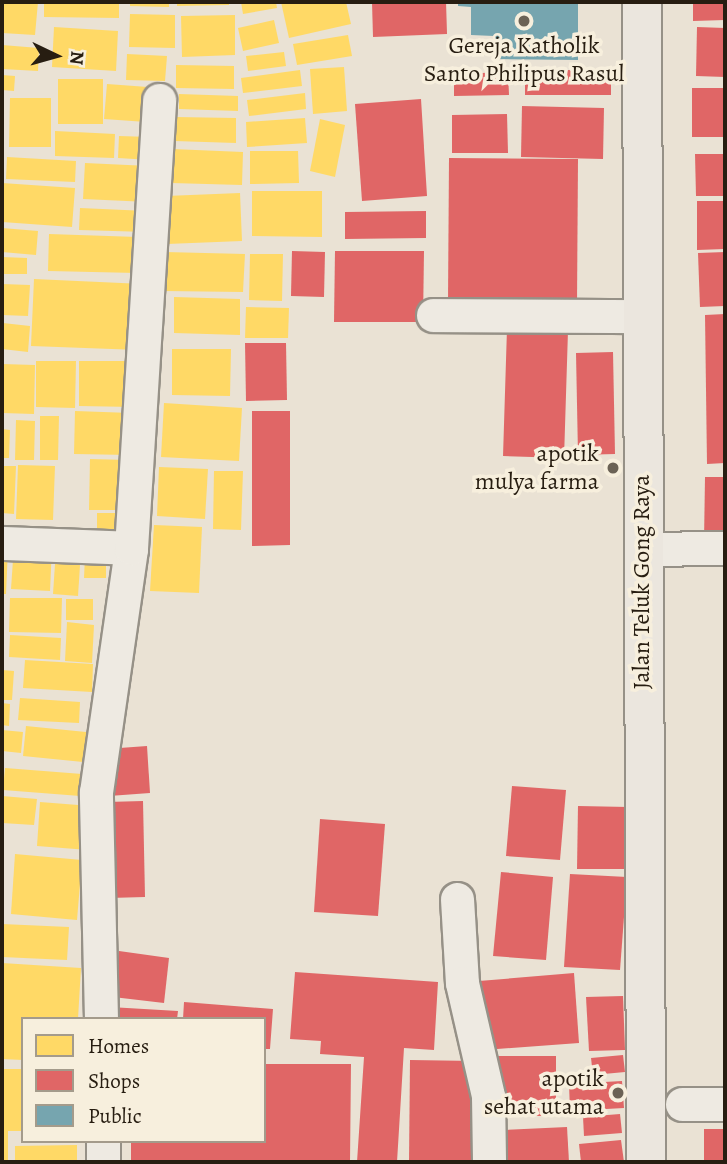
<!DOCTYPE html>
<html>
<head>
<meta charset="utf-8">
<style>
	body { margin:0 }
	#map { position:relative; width:727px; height:1164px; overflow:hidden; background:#eae2d4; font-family:Alegreya,serif }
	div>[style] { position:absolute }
	.homes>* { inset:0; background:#ffd966 }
	.shops>* { inset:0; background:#e06666 }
	.public>* { inset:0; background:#76a5af }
	.roads { filter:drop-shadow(2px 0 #969187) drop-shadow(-2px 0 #969187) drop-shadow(0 2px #969187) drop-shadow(0 -2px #969187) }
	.minor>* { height:33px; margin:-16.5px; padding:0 16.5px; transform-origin:16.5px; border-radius:16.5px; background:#eeeae2 }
	.major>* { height:38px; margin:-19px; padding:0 19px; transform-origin:19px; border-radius:19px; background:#ebe6de }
	.dots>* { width:19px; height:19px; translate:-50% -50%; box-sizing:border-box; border:4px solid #f7efdd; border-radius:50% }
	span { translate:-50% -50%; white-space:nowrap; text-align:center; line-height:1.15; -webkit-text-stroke:7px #f7efdd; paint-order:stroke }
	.poi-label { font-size:24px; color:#271d11 }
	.right { translate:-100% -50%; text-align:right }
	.street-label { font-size:24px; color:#271d11 }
	.frame { position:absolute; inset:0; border:4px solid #271d11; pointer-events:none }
	.legend { position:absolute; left:21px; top:1017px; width:245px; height:126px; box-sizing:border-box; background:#f7efdd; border:2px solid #a49b8b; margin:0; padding:9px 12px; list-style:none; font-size:21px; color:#271d11 }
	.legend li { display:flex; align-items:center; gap:14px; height:35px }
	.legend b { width:35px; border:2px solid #a49b8b }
	.north { position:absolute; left:21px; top:21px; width:70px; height:70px; -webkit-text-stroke:5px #f7efdd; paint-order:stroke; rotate:95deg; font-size:19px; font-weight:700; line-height:28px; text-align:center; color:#271d11 }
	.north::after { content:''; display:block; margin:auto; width:24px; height:32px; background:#271d11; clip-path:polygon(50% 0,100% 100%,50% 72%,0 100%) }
</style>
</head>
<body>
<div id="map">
	<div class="homes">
		<div style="clip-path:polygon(2px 2px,38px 2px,35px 35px,2px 33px)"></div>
		<div style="clip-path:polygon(44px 2px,119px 2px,119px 18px,44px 17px)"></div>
		<div style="clip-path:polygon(130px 2px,169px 2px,169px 7px,130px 6px)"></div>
		<div style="clip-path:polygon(177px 2px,229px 2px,229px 5px,177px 6px)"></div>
		<div style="clip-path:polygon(241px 2px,276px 2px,277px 8px,243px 14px)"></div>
		<div style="clip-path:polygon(281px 2px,346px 2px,351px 24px,289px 38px)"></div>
		<div style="clip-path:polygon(130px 14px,175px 15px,175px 48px,129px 47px)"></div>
		<div style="clip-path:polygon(235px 15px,235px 55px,182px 57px,181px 16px)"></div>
		<div style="clip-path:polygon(274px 20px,279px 43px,243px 51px,238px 28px)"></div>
		<div style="clip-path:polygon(54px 27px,118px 31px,116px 71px,52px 67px)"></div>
		<div style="clip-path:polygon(348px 35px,352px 56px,297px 65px,293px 44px)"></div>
		<div style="clip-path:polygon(2px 45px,39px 48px,38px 71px,2px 69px)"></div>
		<div style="clip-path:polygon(284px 52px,286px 66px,248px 71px,246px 56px)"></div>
		<div style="clip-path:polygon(127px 54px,167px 56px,165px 81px,126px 80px)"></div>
		<div style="clip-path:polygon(176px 65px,234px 66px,234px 89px,176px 88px)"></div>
		<div style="clip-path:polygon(344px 67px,347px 111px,313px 114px,310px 69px)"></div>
		<div style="clip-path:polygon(300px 70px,302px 86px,243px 93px,241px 78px)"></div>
		<div style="clip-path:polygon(2px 75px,15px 76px,14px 91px,2px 90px)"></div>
		<div style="clip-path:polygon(58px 79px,103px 79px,103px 124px,58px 124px)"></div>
		<div style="clip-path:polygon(107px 84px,148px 87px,146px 122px,104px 119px)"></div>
		<div style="clip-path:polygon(305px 93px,306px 109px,249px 116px,247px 100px)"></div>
		<div style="clip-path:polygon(179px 94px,238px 96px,238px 111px,179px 109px)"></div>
		<div style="clip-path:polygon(10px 98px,51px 98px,51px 147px,9px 147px)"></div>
		<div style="clip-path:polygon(175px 117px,236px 118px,236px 143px,174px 141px)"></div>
		<div style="clip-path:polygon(305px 118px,307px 143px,247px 147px,246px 122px)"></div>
		<div style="clip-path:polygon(320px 119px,345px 125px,335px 177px,310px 171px)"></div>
		<div style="clip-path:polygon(55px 131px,115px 134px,114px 158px,55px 156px)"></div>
		<div style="clip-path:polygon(119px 136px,150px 137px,150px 160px,118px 158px)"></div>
		<div style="clip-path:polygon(172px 149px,243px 152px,242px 185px,171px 183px)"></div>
		<div style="clip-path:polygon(250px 151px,298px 151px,299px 183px,250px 184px)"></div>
		<div style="clip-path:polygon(7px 157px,76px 161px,75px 182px,6px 179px)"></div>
		<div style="clip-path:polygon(85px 163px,149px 166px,148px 202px,83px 199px)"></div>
		<div style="clip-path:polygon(2px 183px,75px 188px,72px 227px,2px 222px)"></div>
		<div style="clip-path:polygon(252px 191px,322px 191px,322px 237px,252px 236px)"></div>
		<div style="clip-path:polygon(240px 193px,242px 241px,167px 244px,166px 196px)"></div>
		<div style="clip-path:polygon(80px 208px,147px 211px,147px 232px,79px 230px)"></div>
		<div style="clip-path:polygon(2px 228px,38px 231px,36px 255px,2px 252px)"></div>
		<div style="clip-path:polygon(49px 234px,138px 237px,137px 273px,48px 271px)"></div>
		<div style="clip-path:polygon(165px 252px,245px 254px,243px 292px,164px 291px)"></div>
		<div style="clip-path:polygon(250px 254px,283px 254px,282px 301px,249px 300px)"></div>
		<div style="clip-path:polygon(2px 257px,27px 258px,27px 274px,2px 274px)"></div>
		<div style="clip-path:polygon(34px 279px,143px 284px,139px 350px,31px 346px)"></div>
		<div style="clip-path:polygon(2px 284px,30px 285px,28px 316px,2px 315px)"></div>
		<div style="clip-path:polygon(174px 297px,240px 299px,240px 335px,174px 333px)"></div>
		<div style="clip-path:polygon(246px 307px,289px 308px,288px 338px,245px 338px)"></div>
		<div style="clip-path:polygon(3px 323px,30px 326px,28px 352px,2px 349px)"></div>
		<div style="clip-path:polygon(172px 349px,231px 349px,230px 396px,172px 395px)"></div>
		<div style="clip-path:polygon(36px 361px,76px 361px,75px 408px,36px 407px)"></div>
		<div style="clip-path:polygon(79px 361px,133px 361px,133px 407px,79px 406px)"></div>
		<div style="clip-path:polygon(2px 364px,35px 365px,34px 414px,2px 413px)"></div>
		<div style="clip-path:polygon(164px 403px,242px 408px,239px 461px,161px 457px)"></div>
		<div style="clip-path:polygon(75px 411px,131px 413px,130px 455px,74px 454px)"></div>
		<div style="clip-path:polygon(40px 416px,59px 416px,58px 460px,40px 460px)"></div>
		<div style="clip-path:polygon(16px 420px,35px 421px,34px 460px,15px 460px)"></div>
		<div style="clip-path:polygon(2px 429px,10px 430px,9px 458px,2px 458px)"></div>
		<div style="clip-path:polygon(90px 459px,128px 460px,127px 510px,89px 510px)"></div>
		<div style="clip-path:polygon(18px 465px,55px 466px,53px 520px,16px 519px)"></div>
		<div style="clip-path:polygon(2px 466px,16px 466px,14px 514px,2px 513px)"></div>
		<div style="clip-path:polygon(159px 467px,208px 469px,205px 519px,157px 516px)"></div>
		<div style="clip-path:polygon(214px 471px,243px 471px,241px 530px,213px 529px)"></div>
		<div style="clip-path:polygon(97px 513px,127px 513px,126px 544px,97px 544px)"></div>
		<div style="clip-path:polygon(154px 525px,202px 527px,199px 593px,150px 591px)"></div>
		<div style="clip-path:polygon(14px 545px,52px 546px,50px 591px,11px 589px)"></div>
		<div style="clip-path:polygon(2px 548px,8px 548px,6px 594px,2px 594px)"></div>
		<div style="clip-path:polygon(56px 549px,81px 550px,78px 596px,53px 594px)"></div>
		<div style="clip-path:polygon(85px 556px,106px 556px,106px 578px,84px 578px)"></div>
		<div style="clip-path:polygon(10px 598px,62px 598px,61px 633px,9px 632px)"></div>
		<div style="clip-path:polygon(66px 599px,93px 599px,93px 620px,66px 620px)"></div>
		<div style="clip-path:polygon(67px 622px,94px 625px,92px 663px,65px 661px)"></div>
		<div style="clip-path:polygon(10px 635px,61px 638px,60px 660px,9px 657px)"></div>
		<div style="clip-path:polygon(25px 660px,93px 664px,92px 692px,23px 688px)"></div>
		<div style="clip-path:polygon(2px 670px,14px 671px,12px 700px,2px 700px)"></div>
		<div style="clip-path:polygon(20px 698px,80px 702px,79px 723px,18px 720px)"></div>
		<div style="clip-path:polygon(2px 703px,10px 704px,9px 726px,2px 725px)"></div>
		<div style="clip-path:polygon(26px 726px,96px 733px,93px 763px,23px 756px)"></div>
		<div style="clip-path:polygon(2px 730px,23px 732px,21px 753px,2px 751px)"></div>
		<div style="clip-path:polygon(5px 768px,95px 775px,93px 797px,3px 790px)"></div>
		<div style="clip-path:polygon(2px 796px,37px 799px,34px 825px,2px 823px)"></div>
		<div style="clip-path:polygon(40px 802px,91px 806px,88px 850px,37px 846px)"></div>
		<div style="clip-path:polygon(15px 854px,82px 860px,77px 920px,11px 914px)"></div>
		<div style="clip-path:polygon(2px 924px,69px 927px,67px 960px,2px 957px)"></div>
		<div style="clip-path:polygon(2px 963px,81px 968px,78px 1019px,23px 1019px,23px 1060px,2px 1059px)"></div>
		<div style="clip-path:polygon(2px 1069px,23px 1069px,23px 1131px,8px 1131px,8px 1162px,2px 1162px)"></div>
		<div style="clip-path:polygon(77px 1145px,77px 1162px,15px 1162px,15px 1146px)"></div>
	</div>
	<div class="shops">
		<div style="clip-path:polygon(372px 2px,446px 2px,447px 34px,373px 37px)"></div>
		<div style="clip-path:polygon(693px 2px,725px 2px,725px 20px,693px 21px)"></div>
		<div style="clip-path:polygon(697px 27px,725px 28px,725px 77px,696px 76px)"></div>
		<div style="clip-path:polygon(525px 70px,611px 70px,611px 95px,525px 95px)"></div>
		<div style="clip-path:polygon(508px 72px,509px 95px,454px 96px,454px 74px)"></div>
		<div style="clip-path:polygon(692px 88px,725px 88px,725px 137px,692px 137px)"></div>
		<div style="clip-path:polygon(421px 99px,427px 196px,362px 201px,355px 104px)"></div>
		<div style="clip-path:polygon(522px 106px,604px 108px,603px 159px,521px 157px)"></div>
		<div style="clip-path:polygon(507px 114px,508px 153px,452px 153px,452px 115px)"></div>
		<div style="clip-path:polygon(695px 154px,725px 154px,725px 196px,696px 196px)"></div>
		<div style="clip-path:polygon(449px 158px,578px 159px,577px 303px,448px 302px)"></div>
		<div style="clip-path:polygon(697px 201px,725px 201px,725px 249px,697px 250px)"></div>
		<div style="clip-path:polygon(426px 211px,426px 238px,345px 239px,345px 212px)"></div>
		<div style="clip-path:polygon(292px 251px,325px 252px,324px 297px,291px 296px)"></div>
		<div style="clip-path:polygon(335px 251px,424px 251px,423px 322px,334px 322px)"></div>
		<div style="clip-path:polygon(725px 252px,725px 306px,700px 307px,698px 253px)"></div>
		<div style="clip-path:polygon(725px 314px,725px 463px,707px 464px,705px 315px)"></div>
		<div style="clip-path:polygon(507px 329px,568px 331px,564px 458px,503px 456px)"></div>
		<div style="clip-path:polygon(245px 343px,286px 343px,287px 400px,246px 401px)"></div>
		<div style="clip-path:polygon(613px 352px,615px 454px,578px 455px,576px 353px)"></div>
		<div style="clip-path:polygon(252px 411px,290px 411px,290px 545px,252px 546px)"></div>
		<div style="clip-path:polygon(705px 477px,725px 477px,725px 543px,704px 542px)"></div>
		<div style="clip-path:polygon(147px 746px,150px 793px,109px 796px,106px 749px)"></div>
		<div style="clip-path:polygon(512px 786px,566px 790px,560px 860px,506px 856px)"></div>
		<div style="clip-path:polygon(143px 801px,145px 897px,109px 898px,107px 802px)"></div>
		<div style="clip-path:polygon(578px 806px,629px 807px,629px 869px,577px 869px)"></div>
		<div style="clip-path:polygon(320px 819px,385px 824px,378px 916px,314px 912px)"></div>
		<div style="clip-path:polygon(501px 872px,553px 877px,546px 960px,493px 956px)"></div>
		<div style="clip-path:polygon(570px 874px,627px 877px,620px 970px,564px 967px)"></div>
		<div style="clip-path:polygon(119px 951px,169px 958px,164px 1003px,113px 997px)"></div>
		<div style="clip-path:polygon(295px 972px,438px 982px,434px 1050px,404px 1048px,397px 1162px,357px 1162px,364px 1057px,320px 1054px,321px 1041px,290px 1039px)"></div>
		<div style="clip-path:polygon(574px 973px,579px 1043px,484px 1050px,479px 981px)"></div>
		<div style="clip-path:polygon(623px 996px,625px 1050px,589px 1051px,586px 997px)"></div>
		<div style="clip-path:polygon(184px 1002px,273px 1009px,270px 1049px,264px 1049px,264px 1019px,183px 1019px)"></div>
		<div style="clip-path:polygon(110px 1007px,178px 1011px,177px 1019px,109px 1019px)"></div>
		<div style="clip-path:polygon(623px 1055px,625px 1072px,593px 1075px,591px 1058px)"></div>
		<div style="clip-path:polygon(498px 1056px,556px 1056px,556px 1116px,498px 1116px)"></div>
		<div style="clip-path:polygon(410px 1060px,475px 1061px,473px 1162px,409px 1162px)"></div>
		<div style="clip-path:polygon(264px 1064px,351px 1064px,350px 1162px,131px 1162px,131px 1141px,264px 1141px)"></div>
		<div style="clip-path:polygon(622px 1081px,624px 1108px,570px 1111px,569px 1084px)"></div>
		<div style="clip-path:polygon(620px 1114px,622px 1133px,584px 1136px,583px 1117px)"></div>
		<div style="clip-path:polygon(567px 1127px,569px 1162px,506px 1162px,504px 1130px)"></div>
		<div style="clip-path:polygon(704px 1129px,725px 1129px,725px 1162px,704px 1162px)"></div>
		<div style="clip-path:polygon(621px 1140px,624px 1162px,581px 1162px,579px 1144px)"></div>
	</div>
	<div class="public">
		<div style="clip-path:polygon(458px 2px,578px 2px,578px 60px,494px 59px,494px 36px,471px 35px,471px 7px,458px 6px)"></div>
	</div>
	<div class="roads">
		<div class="minor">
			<div style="left:433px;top:315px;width:208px;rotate:0.3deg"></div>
			<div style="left:2px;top:543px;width:129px;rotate:2.2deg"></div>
			<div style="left:641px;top:549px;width:84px;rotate:-0.7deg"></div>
			<div style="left:457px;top:899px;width:84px;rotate:86.6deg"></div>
			<div style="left:462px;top:983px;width:116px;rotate:77deg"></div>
			<div style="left:488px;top:1096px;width:66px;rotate:89.1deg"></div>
			<div style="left:101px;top:1019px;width:227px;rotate:-91.3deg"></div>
			<div style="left:96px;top:792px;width:246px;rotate:-81.8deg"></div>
			<div style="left:131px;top:548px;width:449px;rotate:-86.4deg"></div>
			<div style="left:682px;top:1104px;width:43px"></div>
			<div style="left:103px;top:1162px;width:21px;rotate:-90deg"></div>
		</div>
		<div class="major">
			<div style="left:642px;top:2px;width:1160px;rotate:89.8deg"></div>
		</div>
	</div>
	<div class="dots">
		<div style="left:524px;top:21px;background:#6b6255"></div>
		<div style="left:613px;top:468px;background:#6b6255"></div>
		<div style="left:618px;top:1093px;background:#6b6255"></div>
	</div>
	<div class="poi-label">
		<span style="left:524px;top:60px">Gereja Katholik<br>Santo Philipus Rasul</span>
		<span class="right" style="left:599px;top:468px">apotik<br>mulya farma</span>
		<span class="right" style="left:604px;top:1093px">apotik<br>sehat utama</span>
	</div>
	<div class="street-label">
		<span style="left:642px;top:582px;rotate:-90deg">Jalan Teluk Gong Raya</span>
	</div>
	<div class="frame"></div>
	<ul class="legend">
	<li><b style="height:19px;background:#ffd966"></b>Homes</li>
	<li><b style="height:19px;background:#e06666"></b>Shops</li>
	<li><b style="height:19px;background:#76a5af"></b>Public</li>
	</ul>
	<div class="north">N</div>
</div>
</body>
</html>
